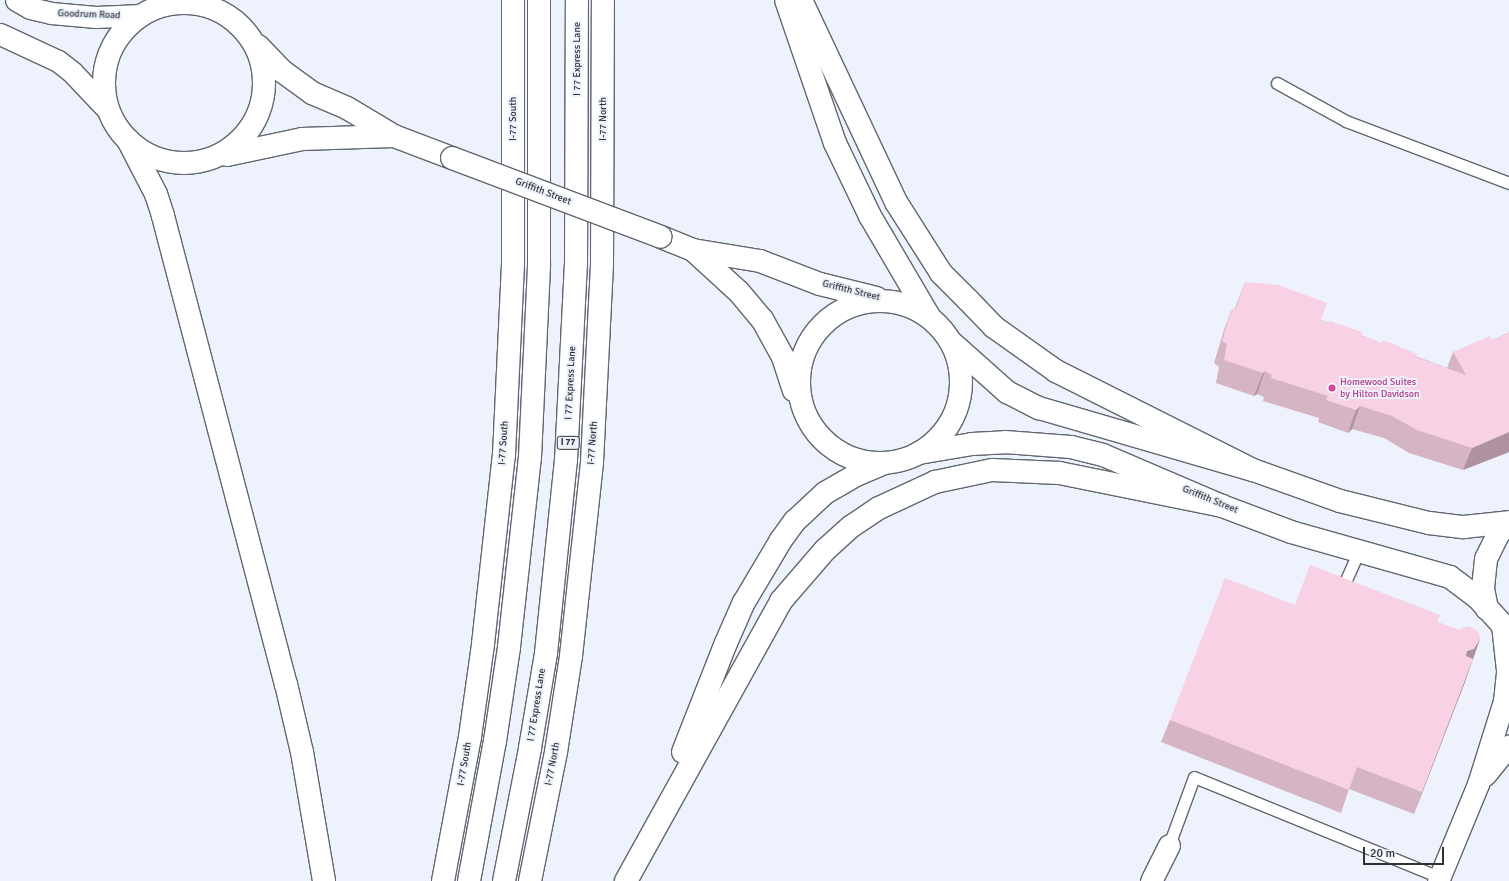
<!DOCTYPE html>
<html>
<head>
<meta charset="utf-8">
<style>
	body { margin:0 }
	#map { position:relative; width:1509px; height:881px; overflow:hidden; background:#edf2fc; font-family:Signika,sans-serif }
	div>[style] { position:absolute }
	.roads { filter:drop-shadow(1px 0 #62676f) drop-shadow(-1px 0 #62676f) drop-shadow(0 1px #62676f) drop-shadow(0 -1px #62676f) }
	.service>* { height:11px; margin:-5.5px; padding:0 5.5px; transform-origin:5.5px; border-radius:5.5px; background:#fff }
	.minor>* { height:21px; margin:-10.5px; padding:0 10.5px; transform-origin:10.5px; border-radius:10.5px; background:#fff }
	.secondary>* { height:22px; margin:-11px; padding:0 11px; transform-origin:11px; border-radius:11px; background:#fff }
	.secondary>.ring { margin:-11px; padding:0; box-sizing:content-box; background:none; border:22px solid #fff; border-radius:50% }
	.motorway>* { height:22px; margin:-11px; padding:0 11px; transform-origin:11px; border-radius:11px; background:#fff }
	.bridges { filter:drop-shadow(1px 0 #62676f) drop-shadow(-1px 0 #62676f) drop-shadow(0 1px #62676f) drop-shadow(0 -1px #62676f) }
	.secondary-bridge>* { height:22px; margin:-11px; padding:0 11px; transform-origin:11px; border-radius:11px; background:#fff }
	.wall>* { inset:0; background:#d5b4c4 }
	.shaded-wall>* { inset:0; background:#ae92a0 }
	.building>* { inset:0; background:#f8d1e4 }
	.dots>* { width:11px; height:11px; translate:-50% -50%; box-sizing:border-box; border:2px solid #edf2fc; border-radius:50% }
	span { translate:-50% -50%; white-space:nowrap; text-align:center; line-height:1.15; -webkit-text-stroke:4px #edf2fc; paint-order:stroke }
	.shield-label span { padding:1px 3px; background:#edf2fc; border:1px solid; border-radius:3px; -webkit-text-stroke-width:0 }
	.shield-label { font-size:9px; color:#2f3235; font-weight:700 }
	.street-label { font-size:10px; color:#2f3235 }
	.hotel-label { font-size:10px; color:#b23c85 }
	.left { translate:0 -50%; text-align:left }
	.scale { position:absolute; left:1363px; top:847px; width:81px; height:18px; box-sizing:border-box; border:2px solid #2f3235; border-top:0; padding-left:5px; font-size:12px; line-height:14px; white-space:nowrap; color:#2f3235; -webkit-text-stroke:3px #edf2fc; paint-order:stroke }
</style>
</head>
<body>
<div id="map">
	<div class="roads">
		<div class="service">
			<div style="left:1277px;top:83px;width:79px;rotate:28.8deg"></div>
			<div style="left:1346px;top:121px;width:174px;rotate:20.8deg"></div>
			<div style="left:1341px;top:591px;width:44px;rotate:-65.8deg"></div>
			<div style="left:1169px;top:845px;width:72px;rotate:-69.8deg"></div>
			<div style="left:1194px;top:777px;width:270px;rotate:22.2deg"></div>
		</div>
		<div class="minor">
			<div style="left:16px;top:0;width:16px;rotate:30deg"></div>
			<div style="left:30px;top:8px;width:22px;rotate:13deg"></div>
			<div style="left:51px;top:13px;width:45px;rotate:5.1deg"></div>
			<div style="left:96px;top:17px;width:45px;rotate:-2.5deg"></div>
			<div style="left:0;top:34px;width:64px;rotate:25deg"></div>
			<div style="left:58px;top:61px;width:18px;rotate:38deg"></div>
			<div style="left:72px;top:72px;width:52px;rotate:46.5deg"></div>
			<div style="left:1485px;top:775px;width:38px;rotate:-51deg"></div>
			<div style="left:1151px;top:881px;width:40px;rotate:-63.4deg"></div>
			<div style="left:1438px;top:881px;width:105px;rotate:-67.6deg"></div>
			<div style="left:1478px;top:784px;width:87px;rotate:-72.6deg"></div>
			<div style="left:1504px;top:701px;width:31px;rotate:-84deg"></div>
			<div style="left:1507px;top:670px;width:45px;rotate:-96.3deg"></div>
		</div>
		<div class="secondary">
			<div class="ring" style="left:104px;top:3px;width:138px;height:138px"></div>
			<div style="left:258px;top:46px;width:35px;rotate:46deg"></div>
			<div style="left:282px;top:71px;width:37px;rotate:36deg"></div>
			<div style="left:312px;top:93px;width:38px;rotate:23deg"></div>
			<div style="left:347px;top:108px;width:55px;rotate:30.8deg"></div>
			<div style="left:394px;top:136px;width:62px;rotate:20.8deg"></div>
			<div style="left:227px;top:155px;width:77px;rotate:-12deg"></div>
			<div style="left:302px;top:139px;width:92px;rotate:-1.9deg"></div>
			<div style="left:661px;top:237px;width:35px;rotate:22deg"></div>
			<div style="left:693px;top:250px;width:68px;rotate:9.3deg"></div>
			<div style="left:760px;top:261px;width:64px;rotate:21deg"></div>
			<div style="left:820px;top:284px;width:58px;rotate:14deg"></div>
			<div style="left:693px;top:250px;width:62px;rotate:42.4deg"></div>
			<div style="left:739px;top:292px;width:35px;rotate:50deg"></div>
			<div style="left:762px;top:319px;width:43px;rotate:61.1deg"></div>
			<div style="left:783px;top:357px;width:35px;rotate:72deg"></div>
			<div class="ring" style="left:799px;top:301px;width:140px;height:140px"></div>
			<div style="left:952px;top:343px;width:74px;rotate:41.7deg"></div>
			<div style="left:1007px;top:392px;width:36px;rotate:27deg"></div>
			<div style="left:1039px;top:408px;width:223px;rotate:16.2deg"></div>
			<div style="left:1253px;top:470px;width:92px;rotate:19.6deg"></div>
			<div style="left:1340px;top:501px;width:92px;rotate:13.9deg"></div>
			<div style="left:1429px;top:523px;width:35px;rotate:7deg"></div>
			<div style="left:1464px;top:527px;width:45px;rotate:-6.3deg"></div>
			<div style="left:919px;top:453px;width:54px;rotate:-9.6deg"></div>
			<div style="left:972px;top:444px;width:33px;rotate:-3deg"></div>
			<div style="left:1005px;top:442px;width:66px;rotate:4.3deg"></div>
			<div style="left:1071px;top:447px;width:33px;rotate:14deg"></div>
			<div style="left:1103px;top:455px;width:129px;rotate:23.2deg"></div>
			<div style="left:1222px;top:506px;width:74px;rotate:20.6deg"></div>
			<div style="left:1291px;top:532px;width:165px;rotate:15.8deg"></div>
			<div style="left:1450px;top:577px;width:35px;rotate:37deg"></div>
			<div style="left:1478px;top:598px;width:46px;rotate:47.6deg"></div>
			<div style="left:1487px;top:609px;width:21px;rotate:-101deg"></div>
			<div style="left:1483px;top:588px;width:29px;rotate:-84deg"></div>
			<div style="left:1486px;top:559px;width:28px;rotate:-64deg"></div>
			<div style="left:1498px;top:534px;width:15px;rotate:-42deg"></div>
		</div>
		<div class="motorway">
			<div style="left:786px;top:0;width:151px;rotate:71.1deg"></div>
			<div style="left:835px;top:143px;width:81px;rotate:64.4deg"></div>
			<div style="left:870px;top:216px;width:115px;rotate:59.6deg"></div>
			<div style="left:801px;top:0;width:223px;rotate:64.8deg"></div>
			<div style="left:896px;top:202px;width:84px;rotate:57.6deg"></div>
			<div style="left:941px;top:273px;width:38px;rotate:45deg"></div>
			<div style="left:968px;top:300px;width:37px;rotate:46deg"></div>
			<div style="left:994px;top:327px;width:76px;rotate:35.4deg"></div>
			<div style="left:1056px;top:371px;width:220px;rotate:26.7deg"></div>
			<div style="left:175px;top:3px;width:7px;rotate:-27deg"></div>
			<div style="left:128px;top:140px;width:61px;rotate:62.6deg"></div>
			<div style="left:156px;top:194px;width:23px;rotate:72deg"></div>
			<div style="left:163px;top:216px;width:484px;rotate:75.3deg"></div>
			<div style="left:286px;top:684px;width:70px;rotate:76.8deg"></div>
			<div style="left:302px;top:752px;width:131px;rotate:80.3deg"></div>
			<div style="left:683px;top:752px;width:117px;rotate:-68.5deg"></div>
			<div style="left:726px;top:643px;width:43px;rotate:-66.4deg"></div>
			<div style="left:743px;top:604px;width:74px;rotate:-59.3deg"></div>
			<div style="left:781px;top:540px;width:24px;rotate:-54deg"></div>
			<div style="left:795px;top:521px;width:41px;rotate:-43deg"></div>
			<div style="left:825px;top:493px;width:36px;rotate:-30deg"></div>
			<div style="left:856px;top:475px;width:30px;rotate:-23deg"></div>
			<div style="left:443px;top:881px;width:147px;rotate:-79.4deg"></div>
			<div style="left:470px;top:737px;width:94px;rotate:-82deg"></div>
			<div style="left:483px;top:644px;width:190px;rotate:-83.7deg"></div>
			<div style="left:504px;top:455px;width:193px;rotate:-87.3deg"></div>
			<div style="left:513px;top:262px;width:262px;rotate:-90deg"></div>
			<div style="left:469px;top:881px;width:142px;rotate:-79.5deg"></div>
			<div style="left:495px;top:741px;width:95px;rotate:-81.5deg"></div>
			<div style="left:509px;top:647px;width:191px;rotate:-83.7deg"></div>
			<div style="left:530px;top:457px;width:194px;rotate:-87.3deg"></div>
			<div style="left:539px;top:263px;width:263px;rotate:-90deg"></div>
			<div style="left:504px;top:881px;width:136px;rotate:-78.9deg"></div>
			<div style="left:530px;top:748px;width:96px;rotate:-80.4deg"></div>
			<div style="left:546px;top:653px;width:194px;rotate:-84.1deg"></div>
			<div style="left:566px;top:460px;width:196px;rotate:-87.1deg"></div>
			<div style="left:576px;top:264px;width:264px;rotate:-89.8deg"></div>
			<div style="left:530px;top:881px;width:132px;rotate:-78.6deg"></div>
			<div style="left:556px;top:752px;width:97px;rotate:-81.1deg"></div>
			<div style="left:571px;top:656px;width:195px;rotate:-83.8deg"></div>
			<div style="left:592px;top:462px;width:198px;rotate:-87.1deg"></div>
			<div style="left:602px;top:264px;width:264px;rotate:-89.8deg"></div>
			<div style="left:626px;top:881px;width:320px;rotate:-61deg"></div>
			<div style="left:781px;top:601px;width:67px;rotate:-49.2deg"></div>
			<div style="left:825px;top:550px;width:36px;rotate:-42deg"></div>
			<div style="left:852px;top:526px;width:32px;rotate:-34deg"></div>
			<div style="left:879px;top:508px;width:62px;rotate:-24.9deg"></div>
			<div style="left:935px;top:482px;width:58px;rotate:-11.9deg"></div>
			<div style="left:992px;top:470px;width:67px;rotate:2.6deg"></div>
			<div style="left:1059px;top:473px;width:166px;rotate:11.4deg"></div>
		</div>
	</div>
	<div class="bridges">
		<div class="secondary-bridge">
			<div style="left:452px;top:158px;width:223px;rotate:20.7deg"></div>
		</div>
	</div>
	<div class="wall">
		<div style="clip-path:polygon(1245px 282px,1321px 320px,1447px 368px,1453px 352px,1492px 340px,1508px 333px,1509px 331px,1509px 452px,1463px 470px,1409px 453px,1384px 438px,1352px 429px,1348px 433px,1318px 422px,1319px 418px,1263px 401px,1264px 397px,1257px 394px,1254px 396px,1216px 383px,1219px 367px,1214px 363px,1223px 333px,1231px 310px,1235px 308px)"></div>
		<div style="clip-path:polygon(1295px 605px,1437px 622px,1480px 639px,1465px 682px,1414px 814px,1349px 789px,1341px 813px,1161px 742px,1170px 720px)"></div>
	</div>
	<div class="shaded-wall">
		<div style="clip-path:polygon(1265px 371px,1257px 394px,1254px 396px,1263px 373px)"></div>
		<div style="clip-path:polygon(1360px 406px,1352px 429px,1348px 433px,1356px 410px)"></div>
		<div style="clip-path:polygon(1509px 432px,1509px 452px,1463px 470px,1472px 448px)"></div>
		<div style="clip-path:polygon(1480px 639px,1465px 682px,1414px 814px,1422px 792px,1459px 674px,1467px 651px)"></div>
	</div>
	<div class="building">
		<div style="clip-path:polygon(1245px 282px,1278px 285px,1327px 303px,1321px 320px,1328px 323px,1330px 321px,1362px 332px,1362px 336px,1382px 343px,1383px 340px,1417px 354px,1416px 357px,1466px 375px,1453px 352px,1490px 336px,1492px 340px,1509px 333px,1509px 432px,1472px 448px,1417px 430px,1392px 416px,1360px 406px,1356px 410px,1326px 400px,1328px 396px,1271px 378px,1272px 375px,1265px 371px,1263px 373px,1224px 360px,1227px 344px,1222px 341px,1231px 310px,1236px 308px)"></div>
		<div style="clip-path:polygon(1310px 565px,1440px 615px,1437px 622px,1459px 630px,1467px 626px,1473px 628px,1479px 633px,1480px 639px,1474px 649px,1467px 651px,1466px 656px,1473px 659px,1422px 792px,1357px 767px,1349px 790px,1170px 720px,1225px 578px,1295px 605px)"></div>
	</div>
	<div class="dots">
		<div style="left:1332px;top:388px;background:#d1479c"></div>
	</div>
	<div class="shield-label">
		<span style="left:568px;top:443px">I 77</span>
	</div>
	<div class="street-label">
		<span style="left:89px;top:15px;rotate:2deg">Goodrum Road</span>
		<span style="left:578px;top:59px;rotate:-90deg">I 77 Express Lane</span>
		<span style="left:514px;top:119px;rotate:-90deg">I-77 South</span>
		<span style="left:604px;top:119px;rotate:-90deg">I-77 North</span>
		<span style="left:543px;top:192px;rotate:21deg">Griffith Street</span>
		<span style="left:851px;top:291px;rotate:14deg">Griffith Street</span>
		<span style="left:571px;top:383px;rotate:-87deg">I 77 Express Lane</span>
		<span style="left:504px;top:443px;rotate:-86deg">I-77 South</span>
		<span style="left:593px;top:443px;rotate:-86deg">I-77 North</span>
		<span style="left:1210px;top:500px;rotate:22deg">Griffith Street</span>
		<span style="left:537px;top:705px;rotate:-81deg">I 77 Express Lane</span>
		<span style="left:465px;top:764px;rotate:-80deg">I-77 South</span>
		<span style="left:553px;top:764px;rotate:-79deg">I-77 North</span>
	</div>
	<div class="hotel-label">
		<span class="left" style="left:1340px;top:388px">Homewood Suites<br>by Hilton Davidson</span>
	</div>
	<div class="scale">20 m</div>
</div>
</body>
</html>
